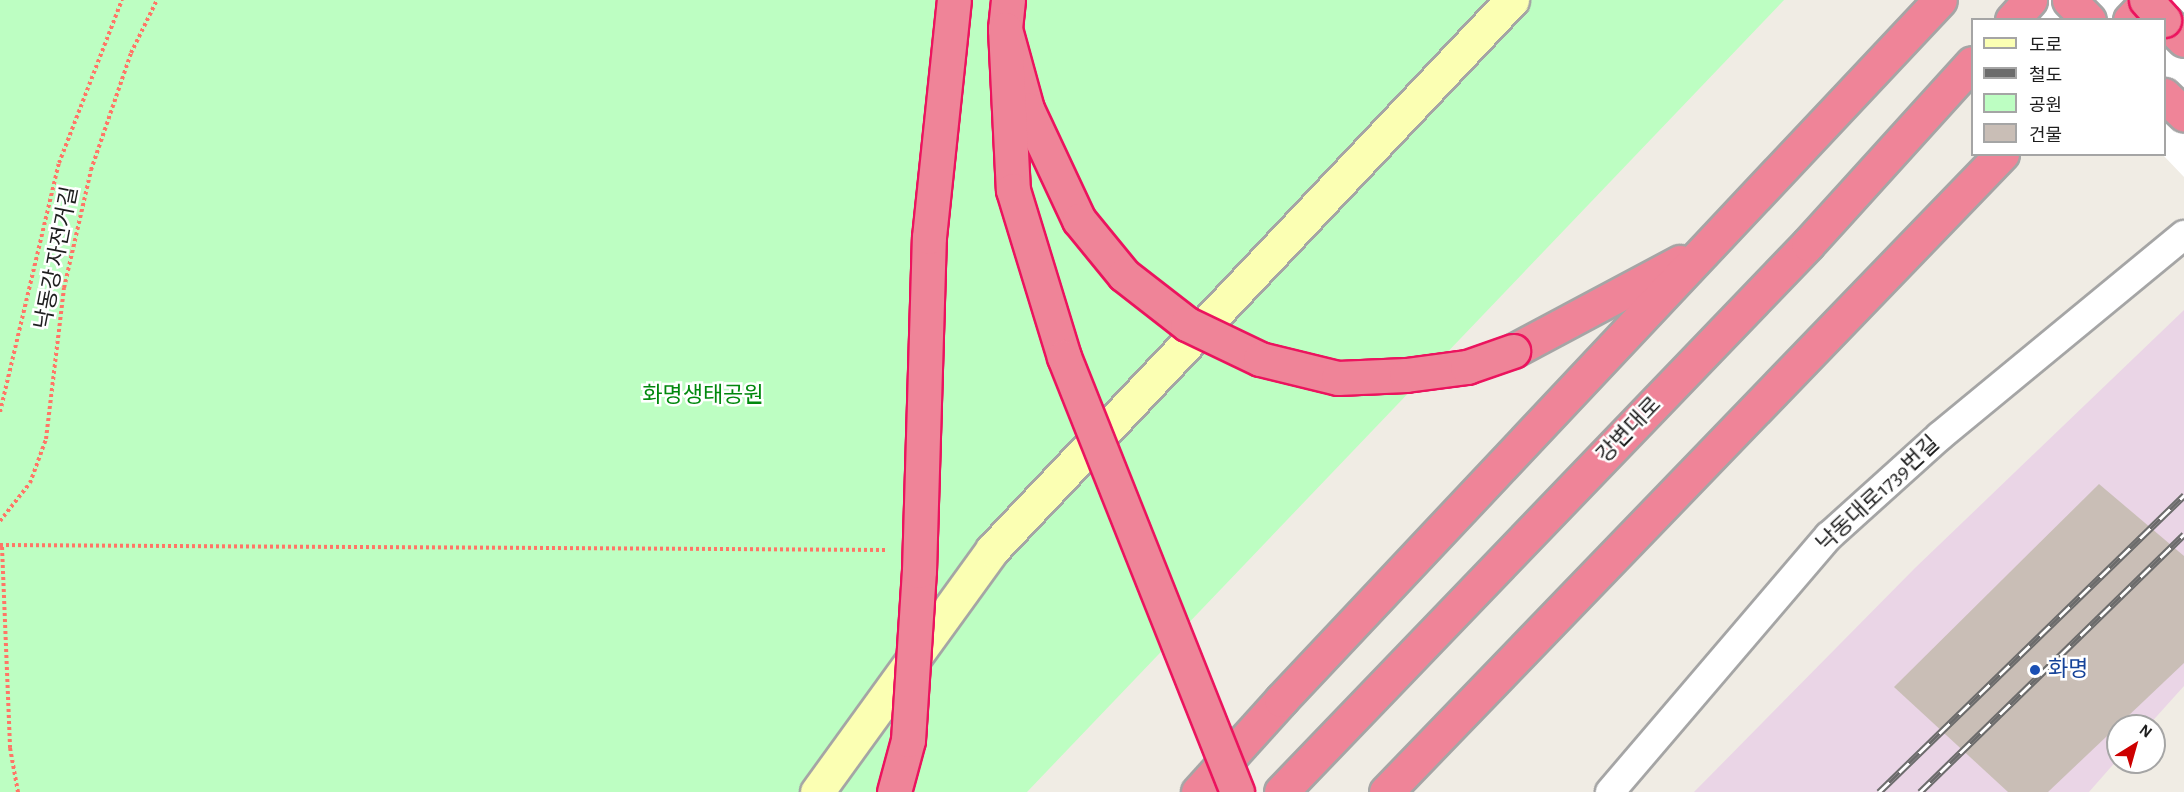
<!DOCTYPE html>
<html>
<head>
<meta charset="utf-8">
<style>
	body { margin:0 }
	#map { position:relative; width:2184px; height:792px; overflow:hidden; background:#f0ece4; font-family:"Alegreya Sans","Noto Sans KR",sans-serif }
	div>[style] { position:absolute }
	.industrial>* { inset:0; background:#ead5e6 }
	.park>* { inset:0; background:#bdfec2 }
	.pier>* { inset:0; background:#fff }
	.building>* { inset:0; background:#c9beb6 }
	.path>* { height:4px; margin-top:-2px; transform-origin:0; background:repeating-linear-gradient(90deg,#ff7666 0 3px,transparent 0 6px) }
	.roads { filter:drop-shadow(2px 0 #a5a5a5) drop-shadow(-2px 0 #a5a5a5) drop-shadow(0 2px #a5a5a5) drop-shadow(0 -2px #a5a5a5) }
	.street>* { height:28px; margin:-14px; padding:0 14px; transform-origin:14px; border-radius:14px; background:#fff }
	.secondary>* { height:33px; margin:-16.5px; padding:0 16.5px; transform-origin:16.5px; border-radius:16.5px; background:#fbffb3 }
	.highway>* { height:33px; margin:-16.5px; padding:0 16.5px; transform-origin:16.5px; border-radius:16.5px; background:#ef8498 }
	.rail>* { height:7px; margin-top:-3.5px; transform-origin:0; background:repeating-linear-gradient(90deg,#fff 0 14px,#6c6c6c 0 28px); box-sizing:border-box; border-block:2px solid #6c6c6c }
	.bridges { filter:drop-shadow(2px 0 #eb145e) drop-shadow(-2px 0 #eb145e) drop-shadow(0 2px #eb145e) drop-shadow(0 -2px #eb145e) }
	.highway-bridge>* { height:33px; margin:-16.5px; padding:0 16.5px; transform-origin:16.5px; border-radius:16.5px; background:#ef8498 }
	.dots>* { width:16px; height:16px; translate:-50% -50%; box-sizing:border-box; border:3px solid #fff; border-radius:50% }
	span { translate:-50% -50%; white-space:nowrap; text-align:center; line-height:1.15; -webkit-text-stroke:5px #fff; paint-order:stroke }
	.street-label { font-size:22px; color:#1e1e1e }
	.park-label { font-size:22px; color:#01880d }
	.transit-label { font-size:22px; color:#164399 }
	.left { translate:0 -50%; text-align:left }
	.legend { position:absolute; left:1971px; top:18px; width:195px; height:138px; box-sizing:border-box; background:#fff; border:2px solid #a5a5a5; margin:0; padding:8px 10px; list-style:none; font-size:18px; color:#1e1e1e }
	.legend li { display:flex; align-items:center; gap:12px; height:30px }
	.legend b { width:30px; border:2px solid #a5a5a5 }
	.north { position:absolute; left:2106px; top:714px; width:60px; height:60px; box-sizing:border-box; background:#fff; border:2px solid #a5a5a5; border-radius:50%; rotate:37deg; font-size:16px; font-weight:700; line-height:24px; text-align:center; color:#1e1e1e }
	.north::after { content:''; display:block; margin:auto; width:21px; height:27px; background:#cd0000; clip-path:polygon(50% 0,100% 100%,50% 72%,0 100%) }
</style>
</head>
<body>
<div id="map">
	<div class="industrial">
		<div style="clip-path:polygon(2184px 310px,2184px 686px,2148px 726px,2118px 726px,2118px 759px,2089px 792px,1694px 792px,1915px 568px)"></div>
	</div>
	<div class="park">
		<div style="clip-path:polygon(0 0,1784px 0,1027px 792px,0 792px)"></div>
	</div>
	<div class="pier">
		<div style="clip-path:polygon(2012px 0,2184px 0,2184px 177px,2163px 155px,2164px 20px,2031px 19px)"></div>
	</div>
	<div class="building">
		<div style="clip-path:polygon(2099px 484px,2184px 556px,2184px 663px,2048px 792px,2008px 792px,1894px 687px)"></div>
	</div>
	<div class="path">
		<div style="left:0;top:412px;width:256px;rotate:-76.7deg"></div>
		<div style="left:59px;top:163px;width:175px;rotate:-68.9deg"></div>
		<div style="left:0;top:521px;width:48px;rotate:-51.7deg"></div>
		<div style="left:30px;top:483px;width:47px;rotate:-70deg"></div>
		<div style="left:46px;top:439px;width:152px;rotate:-83.2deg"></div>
		<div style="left:64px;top:288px;width:121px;rotate:-77.1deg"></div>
		<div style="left:91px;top:170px;width:124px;rotate:-71.1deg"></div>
		<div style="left:131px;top:53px;width:59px;rotate:-63.9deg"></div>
		<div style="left:0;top:545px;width:887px;rotate:0.32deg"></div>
		<div style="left:2px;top:547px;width:201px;rotate:87.7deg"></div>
		<div style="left:10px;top:748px;width:45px;rotate:79.7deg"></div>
	</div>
	<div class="roads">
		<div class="street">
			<div style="left:1610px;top:792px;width:337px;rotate:-49.5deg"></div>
			<div style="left:1829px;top:536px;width:149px;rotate:-42deg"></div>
			<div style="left:1940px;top:436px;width:316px;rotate:-39.5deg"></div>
		</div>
		<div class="secondary">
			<div style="left:817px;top:792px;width:299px;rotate:-54.1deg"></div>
			<div style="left:992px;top:550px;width:757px;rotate:-46.61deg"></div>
		</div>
		<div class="highway">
			<div style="left:2069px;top:0;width:28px;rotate:45deg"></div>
			<div style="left:2012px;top:20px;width:27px;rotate:-48deg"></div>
			<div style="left:2130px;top:20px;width:28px;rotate:-46deg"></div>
			<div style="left:2164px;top:20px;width:28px;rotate:45deg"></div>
			<div style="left:2164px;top:95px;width:28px;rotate:44deg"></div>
			<div style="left:1513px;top:351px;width:189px;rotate:-28.1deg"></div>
			<div style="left:1198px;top:792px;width:124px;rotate:-47.9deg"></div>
			<div style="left:1281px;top:700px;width:961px;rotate:-46.73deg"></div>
			<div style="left:1281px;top:792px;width:760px;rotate:-46.12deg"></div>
			<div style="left:1808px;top:244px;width:244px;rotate:-47.8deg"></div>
			<div style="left:1386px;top:792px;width:887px;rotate:-46.01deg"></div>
		</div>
	</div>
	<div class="rail">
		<div style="left:1879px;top:792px;width:426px;rotate:-44.2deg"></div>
		<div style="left:1920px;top:792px;width:369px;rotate:-44.3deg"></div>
	</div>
	<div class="bridges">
		<div class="highway-bridge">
			<div style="left:1008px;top:0;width:29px;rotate:96deg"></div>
			<div style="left:1005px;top:29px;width:83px;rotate:74.6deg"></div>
			<div style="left:1027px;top:109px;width:123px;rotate:64.9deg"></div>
			<div style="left:1079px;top:220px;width:71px;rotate:50.7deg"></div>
			<div style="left:1124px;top:275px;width:80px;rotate:37.9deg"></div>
			<div style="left:1187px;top:324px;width:81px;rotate:25.6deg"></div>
			<div style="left:1260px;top:359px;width:80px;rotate:13.7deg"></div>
			<div style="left:1338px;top:378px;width:68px;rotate:-2.5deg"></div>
			<div style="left:1406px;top:375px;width:62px;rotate:-7.5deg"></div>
			<div style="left:1467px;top:367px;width:49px;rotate:-19.2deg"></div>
			<div style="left:2146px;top:0;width:27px;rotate:48deg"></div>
			<div style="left:1005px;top:29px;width:161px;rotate:87.2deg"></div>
			<div style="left:1013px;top:190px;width:175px;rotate:73deg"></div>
			<div style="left:1064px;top:357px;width:468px;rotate:68.3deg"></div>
			<div style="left:894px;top:792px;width:54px;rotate:-74.9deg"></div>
			<div style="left:908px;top:740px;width:169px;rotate:-86.3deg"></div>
			<div style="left:919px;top:571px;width:334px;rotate:-88.3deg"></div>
			<div style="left:929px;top:237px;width:238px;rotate:-84deg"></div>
		</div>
	</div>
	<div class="dots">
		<div style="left:2035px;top:670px;background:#1a4fb4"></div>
	</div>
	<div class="street-label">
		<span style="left:57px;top:258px;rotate:-79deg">낙동강 자전거길</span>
		<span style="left:1629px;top:430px;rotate:-46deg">강변대로</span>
		<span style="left:1878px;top:494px;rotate:-43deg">낙동대로1739번길</span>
	</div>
	<div class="park-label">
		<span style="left:703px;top:396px">화명생태공원</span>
	</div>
	<div class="transit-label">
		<span class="left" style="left:2048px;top:670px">화명</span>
	</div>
	<ul class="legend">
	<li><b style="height:8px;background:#fbffb3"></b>도로</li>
	<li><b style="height:8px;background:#6c6c6c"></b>철도</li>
	<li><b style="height:16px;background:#bdfec2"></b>공원</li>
	<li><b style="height:16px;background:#c9beb6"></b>건물</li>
	</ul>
	<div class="north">N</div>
</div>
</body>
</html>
